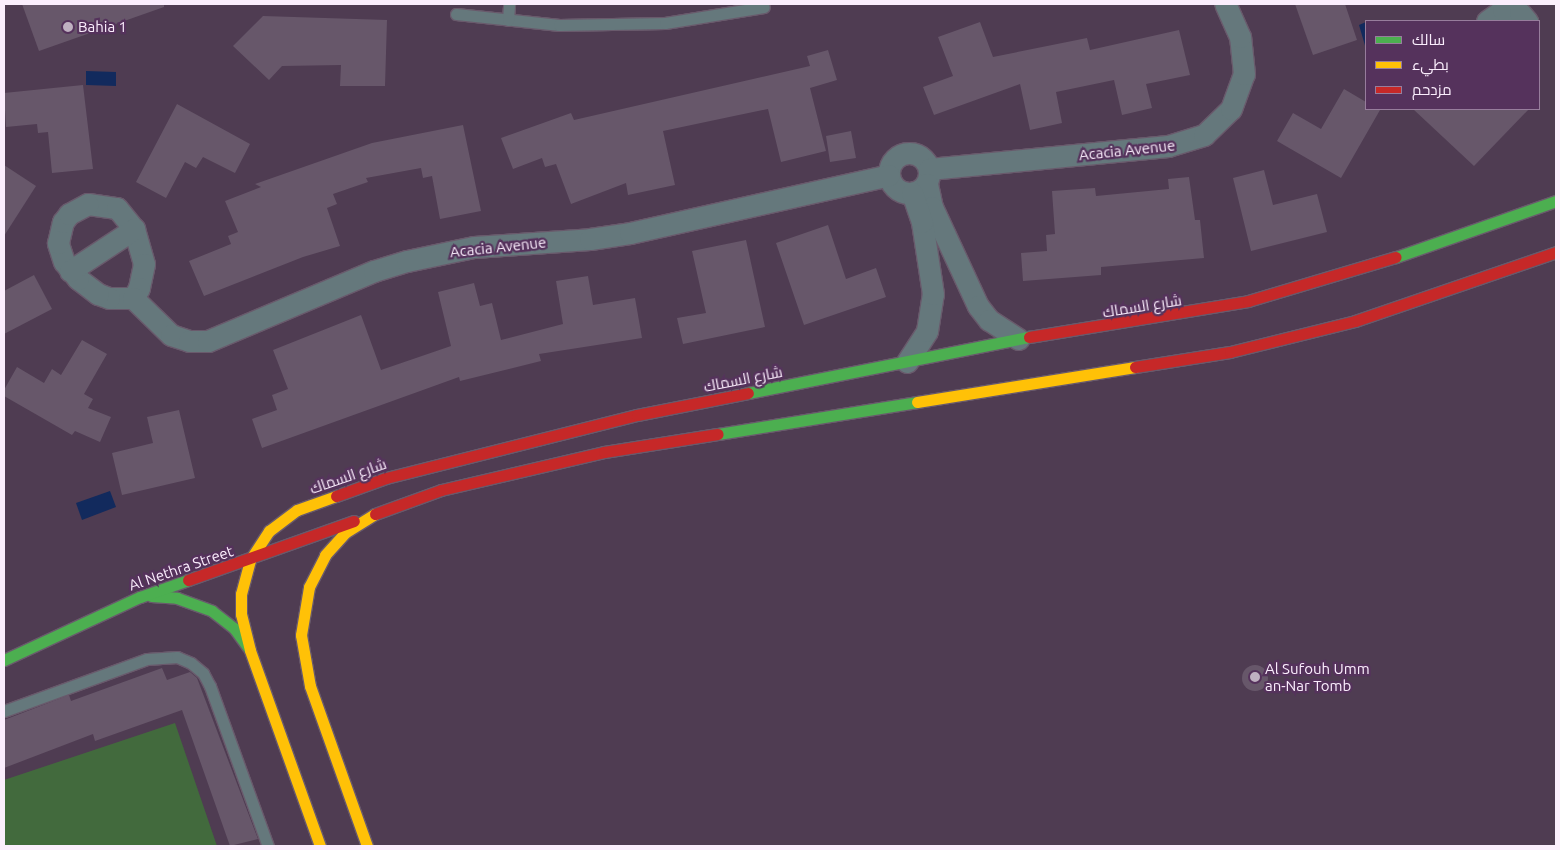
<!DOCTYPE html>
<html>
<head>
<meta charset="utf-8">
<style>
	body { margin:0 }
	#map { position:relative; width:1560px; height:850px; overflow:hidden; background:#4f3c52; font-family:Ubuntu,Cairo,sans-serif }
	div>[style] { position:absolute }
	.green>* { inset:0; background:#426a3d }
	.water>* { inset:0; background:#122a5d }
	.building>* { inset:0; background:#67576a }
	.round { border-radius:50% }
	.roads { filter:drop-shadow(1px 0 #695a6c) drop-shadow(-1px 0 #695a6c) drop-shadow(0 1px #695a6c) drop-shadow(0 -1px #695a6c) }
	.lane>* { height:11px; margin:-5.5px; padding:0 5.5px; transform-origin:5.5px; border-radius:5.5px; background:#65787c }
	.street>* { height:21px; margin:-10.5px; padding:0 10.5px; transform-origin:10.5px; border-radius:10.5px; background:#65787c }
	.street>.ring { margin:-10.5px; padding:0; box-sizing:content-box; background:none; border:21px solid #65787c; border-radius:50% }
	.fast>* { height:11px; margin:-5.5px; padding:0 5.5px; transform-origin:5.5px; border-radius:5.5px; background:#4caf50 }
	.slow>* { height:11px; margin:-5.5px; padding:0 5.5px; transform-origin:5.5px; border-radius:5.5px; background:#ffc107 }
	.jam>* { height:11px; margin:-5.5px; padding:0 5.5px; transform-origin:5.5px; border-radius:5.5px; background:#c62828 }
	.dots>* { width:14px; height:14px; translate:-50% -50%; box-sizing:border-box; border:2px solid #55325c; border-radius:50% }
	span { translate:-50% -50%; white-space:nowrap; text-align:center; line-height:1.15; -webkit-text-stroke:4.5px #55325c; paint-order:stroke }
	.poi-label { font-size:15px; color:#fbeefd }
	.left { translate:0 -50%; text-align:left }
	.street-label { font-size:15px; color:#fbeefd }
	.frame { position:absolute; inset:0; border:5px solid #fbeefd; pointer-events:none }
	.legend { position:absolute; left:1365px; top:20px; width:175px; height:90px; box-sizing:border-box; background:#55325c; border:1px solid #977d9c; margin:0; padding:6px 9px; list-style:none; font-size:15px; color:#fbeefd }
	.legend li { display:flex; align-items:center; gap:10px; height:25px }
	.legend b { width:25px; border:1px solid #977d9c }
</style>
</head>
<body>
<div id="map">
	<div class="green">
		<div style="clip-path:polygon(175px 723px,217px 846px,4px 846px,4px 780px)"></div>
	</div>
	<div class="water">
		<div style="clip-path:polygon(1366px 22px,1366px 49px,1359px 25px)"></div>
		<div style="clip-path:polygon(86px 71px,116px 72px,116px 86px,86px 85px)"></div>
		<div style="clip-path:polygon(110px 491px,116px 507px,82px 520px,76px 503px)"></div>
	</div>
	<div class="building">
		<div style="clip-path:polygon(22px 4px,164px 4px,164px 7px,39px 51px)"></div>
		<div style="clip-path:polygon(1295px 4px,1345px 4px,1357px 40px,1313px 55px)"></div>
		<div style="clip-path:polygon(263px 16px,387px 20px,385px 86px,340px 86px,341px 65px,282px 66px,269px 80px,233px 46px)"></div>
		<div style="clip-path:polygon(980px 22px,993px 57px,1087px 38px,1090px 50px,1179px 30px,1190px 75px,1146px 84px,1152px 108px,1122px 115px,1114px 80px,1056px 92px,1062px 123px,1030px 130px,1020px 84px,934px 115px,923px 87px,953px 76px,938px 37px)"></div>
		<div style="clip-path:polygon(828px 50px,837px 80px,810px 88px,826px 151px,781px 162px,768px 109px,734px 116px,663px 131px,675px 185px,628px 195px,626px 183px,571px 204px,556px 164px,545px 167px,542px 158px,513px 169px,501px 138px,571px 113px,574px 120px,810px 66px,807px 56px)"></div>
		<div style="clip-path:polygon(83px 85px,93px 169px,52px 173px,48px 132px,38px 133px,37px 124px,6px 127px,4px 93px)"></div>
		<div style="clip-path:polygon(1344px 89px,1366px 102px,1366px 109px,1380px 110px,1341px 178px,1277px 141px,1293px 113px,1321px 129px)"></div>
		<div style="clip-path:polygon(177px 104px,250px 144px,235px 173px,203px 157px,196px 168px,185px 162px,166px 198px,136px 182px)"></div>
		<div style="clip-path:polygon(1413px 109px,1529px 109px,1474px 166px)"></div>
		<div style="clip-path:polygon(463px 125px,481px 211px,440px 219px,432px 176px,423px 178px,421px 168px,366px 178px,368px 182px,333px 194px,337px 204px,327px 208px,340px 246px,303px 257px,204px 296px,189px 261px,231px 244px,228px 236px,238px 232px,225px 201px,261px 187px,255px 184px,372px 143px)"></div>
		<div style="clip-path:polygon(851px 131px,856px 158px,830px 162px,826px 136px)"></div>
		<div style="clip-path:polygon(4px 165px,36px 186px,4px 236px)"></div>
		<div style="clip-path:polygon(1264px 170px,1273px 205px,1317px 194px,1327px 232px,1251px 251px,1233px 178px)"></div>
		<div style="clip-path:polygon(1189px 177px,1195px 220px,1200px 220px,1204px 258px,1101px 267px,1101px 275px,1023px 281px,1021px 253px,1047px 251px,1046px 235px,1055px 234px,1052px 191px,1095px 188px,1096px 196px,1169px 189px,1168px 179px)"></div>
		<div style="clip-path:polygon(828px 225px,846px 279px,876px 268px,886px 297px,804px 325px,776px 243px)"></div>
		<div style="clip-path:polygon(746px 240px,765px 327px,683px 344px,677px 318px,706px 313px,692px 251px)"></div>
		<div style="clip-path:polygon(34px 275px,52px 309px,4px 334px,4px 291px)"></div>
		<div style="clip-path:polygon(588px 276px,593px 305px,635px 298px,642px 338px,539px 354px,541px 361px,460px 381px,459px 377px,262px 448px,252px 419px,277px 410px,272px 395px,288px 389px,273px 350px,361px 315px,381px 370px,451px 346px,438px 292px,474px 283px,480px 306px,492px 303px,501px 340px,563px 324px,556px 281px)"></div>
		<div style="clip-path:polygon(82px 340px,107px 354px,84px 394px,93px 399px,88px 408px,111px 417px,100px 442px,75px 431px,72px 435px,4px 396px,4px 390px,17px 367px,44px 383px,52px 369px,61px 375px)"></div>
		<div style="clip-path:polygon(179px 410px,195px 478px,122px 495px,112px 453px,153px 443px,147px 417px)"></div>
		<div class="round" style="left:1242px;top:665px;width:26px;height:26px"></div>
		<div style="clip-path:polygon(162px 668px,167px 680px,190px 672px,197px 678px,258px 839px,230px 846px,182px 710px,95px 741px,93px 734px,4px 768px,4px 720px,69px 695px,71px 701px)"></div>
	</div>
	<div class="roads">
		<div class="lane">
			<div style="left:456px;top:14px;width:104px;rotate:6.1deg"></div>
			<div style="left:559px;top:25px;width:106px;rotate:-1.1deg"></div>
			<div style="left:665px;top:23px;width:100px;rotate:-9.2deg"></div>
			<div style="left:508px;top:20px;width:16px;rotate:-86deg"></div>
			<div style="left:4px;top:711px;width:152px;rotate:-20deg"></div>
			<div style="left:147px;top:659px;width:30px;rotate:-4deg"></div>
			<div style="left:177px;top:657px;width:15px;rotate:23deg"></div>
			<div style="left:191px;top:663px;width:16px;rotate:40deg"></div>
			<div style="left:203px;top:673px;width:15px;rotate:62deg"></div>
			<div style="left:210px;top:686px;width:170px;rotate:70.1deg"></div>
		</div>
		<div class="street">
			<div style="left:1487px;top:21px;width:19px;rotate:-35deg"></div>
			<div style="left:1503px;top:10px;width:17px;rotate:10deg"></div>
			<div style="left:1520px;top:13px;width:11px;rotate:49deg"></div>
			<div class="ring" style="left:889px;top:153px;width:19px;height:19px"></div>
			<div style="left:929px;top:169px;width:240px;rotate:-5.5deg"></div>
			<div style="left:1168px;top:146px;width:38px;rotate:-17deg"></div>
			<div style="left:1204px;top:135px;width:37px;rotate:-44deg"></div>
			<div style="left:1231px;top:109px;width:37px;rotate:-70deg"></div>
			<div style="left:1244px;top:74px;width:37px;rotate:-96deg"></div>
			<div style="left:1240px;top:37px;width:36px;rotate:-114deg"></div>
			<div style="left:927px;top:184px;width:24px;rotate:78deg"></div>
			<div style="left:932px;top:207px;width:109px;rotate:65.1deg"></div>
			<div style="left:978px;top:306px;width:18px;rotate:52deg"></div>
			<div style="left:989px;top:320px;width:35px;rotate:33deg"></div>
			<div style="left:88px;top:204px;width:29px;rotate:8deg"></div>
			<div style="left:117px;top:208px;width:27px;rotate:51deg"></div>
			<div style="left:134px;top:229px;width:36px;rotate:74deg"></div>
			<div style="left:144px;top:264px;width:25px;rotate:102deg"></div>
			<div style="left:139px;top:288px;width:12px;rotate:121deg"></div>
			<div style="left:133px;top:298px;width:24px;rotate:180deg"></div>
			<div style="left:109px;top:298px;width:12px;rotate:-160deg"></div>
			<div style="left:98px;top:294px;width:25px;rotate:-143deg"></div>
			<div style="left:78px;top:279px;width:22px;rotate:-129deg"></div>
			<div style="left:64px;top:262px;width:20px;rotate:-108deg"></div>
			<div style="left:58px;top:243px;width:22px;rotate:-77deg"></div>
			<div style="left:63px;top:222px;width:10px;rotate:-53deg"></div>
			<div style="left:69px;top:214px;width:21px;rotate:-28deg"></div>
			<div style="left:70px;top:271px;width:77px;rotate:-33.3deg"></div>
			<div style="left:133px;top:298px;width:53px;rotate:44.2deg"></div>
			<div style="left:171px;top:335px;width:19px;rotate:18deg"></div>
			<div style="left:189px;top:341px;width:19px"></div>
			<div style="left:208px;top:341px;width:180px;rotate:-22.9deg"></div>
			<div style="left:374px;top:271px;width:34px;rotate:-17deg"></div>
			<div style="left:407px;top:261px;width:68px;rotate:-11.8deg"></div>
			<div style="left:474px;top:247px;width:116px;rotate:-3.9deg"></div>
			<div style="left:590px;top:239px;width:40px;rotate:-8.5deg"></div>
			<div style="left:630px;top:233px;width:265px;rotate:-12.6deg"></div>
			<div style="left:907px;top:362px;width:37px;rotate:-57deg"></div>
			<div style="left:927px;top:331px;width:37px;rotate:-81deg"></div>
			<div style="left:933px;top:294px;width:73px;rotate:-98.7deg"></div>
			<div style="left:922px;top:222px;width:31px;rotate:-109deg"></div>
		</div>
		<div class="fast">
			<div style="left:1396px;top:257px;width:170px;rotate:-19.3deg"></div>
			<div style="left:748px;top:393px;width:287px;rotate:-11.3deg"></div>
			<div style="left:718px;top:434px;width:202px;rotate:-9.1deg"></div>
			<div style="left:151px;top:596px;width:26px;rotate:4deg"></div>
			<div style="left:177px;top:598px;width:37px;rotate:20deg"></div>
			<div style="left:212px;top:611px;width:28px;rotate:38deg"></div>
			<div style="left:234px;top:628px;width:24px;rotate:54deg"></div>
			<div style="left:4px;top:660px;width:150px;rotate:-24.9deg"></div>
			<div style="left:140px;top:597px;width:51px;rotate:-19.5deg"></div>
		</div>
		<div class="slow">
			<div style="left:917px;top:402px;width:221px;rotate:-9.1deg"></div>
			<div style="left:320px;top:846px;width:208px;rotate:-109.7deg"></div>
			<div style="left:250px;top:650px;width:37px;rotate:-104deg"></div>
			<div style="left:241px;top:614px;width:20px;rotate:-90deg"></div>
			<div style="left:241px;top:594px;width:35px;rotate:-75deg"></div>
			<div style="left:250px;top:560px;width:35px;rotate:-57deg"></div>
			<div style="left:269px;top:531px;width:35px;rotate:-37deg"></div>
			<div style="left:297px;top:510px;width:41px;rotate:-19.7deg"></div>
			<div style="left:367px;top:846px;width:170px;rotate:-109.6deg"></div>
			<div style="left:310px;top:686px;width:52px;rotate:-100deg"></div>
			<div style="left:301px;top:635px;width:49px;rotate:-80.5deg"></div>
			<div style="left:309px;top:587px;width:36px;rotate:-63deg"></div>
			<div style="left:325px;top:555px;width:31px;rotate:-48deg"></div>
			<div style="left:346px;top:532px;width:34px;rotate:-32deg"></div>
		</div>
		<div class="jam">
			<div style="left:1029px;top:337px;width:222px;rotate:-9.3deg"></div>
			<div style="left:1248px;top:301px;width:154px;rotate:-16.6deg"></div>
			<div style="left:1135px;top:367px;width:96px;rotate:-9deg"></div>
			<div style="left:1230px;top:352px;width:129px;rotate:-13.9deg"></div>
			<div style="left:1355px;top:321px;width:213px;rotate:-18.9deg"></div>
			<div style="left:336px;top:496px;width:53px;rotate:-19.8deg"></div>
			<div style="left:386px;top:478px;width:259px;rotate:-14.1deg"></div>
			<div style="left:637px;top:415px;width:113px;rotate:-11.2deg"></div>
			<div style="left:375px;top:514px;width:70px;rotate:-20deg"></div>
			<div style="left:441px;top:490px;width:167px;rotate:-13.1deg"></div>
			<div style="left:604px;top:452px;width:115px;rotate:-9deg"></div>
			<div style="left:188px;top:580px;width:176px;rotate:-19.6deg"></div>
		</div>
	</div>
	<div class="dots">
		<div style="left:68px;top:27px;background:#bfb0c1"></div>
		<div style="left:1255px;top:677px;background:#bfb0c1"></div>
	</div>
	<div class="poi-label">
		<span class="left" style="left:78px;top:27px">Bahia 1</span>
		<span class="left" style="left:1265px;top:677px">Al Sufouh Umm<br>an-Nar Tomb</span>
	</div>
	<div class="street-label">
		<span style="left:1127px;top:150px;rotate:-6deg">Acacia Avenue</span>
		<span style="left:498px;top:247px;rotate:-6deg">Acacia Avenue</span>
		<span style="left:1142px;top:306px;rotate:-9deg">شارع السماك</span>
		<span style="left:743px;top:379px;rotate:-11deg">شارع السماك</span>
		<span style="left:348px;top:476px;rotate:-19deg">شارع السماك</span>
		<span style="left:181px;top:568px;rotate:-19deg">Al Nethra Street</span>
	</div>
	<div class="frame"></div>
	<ul class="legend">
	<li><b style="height:6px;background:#4caf50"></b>سالك</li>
	<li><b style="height:6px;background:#ffc107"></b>بطيء</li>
	<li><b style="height:6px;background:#c62828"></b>مزدحم</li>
	</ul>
</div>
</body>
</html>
